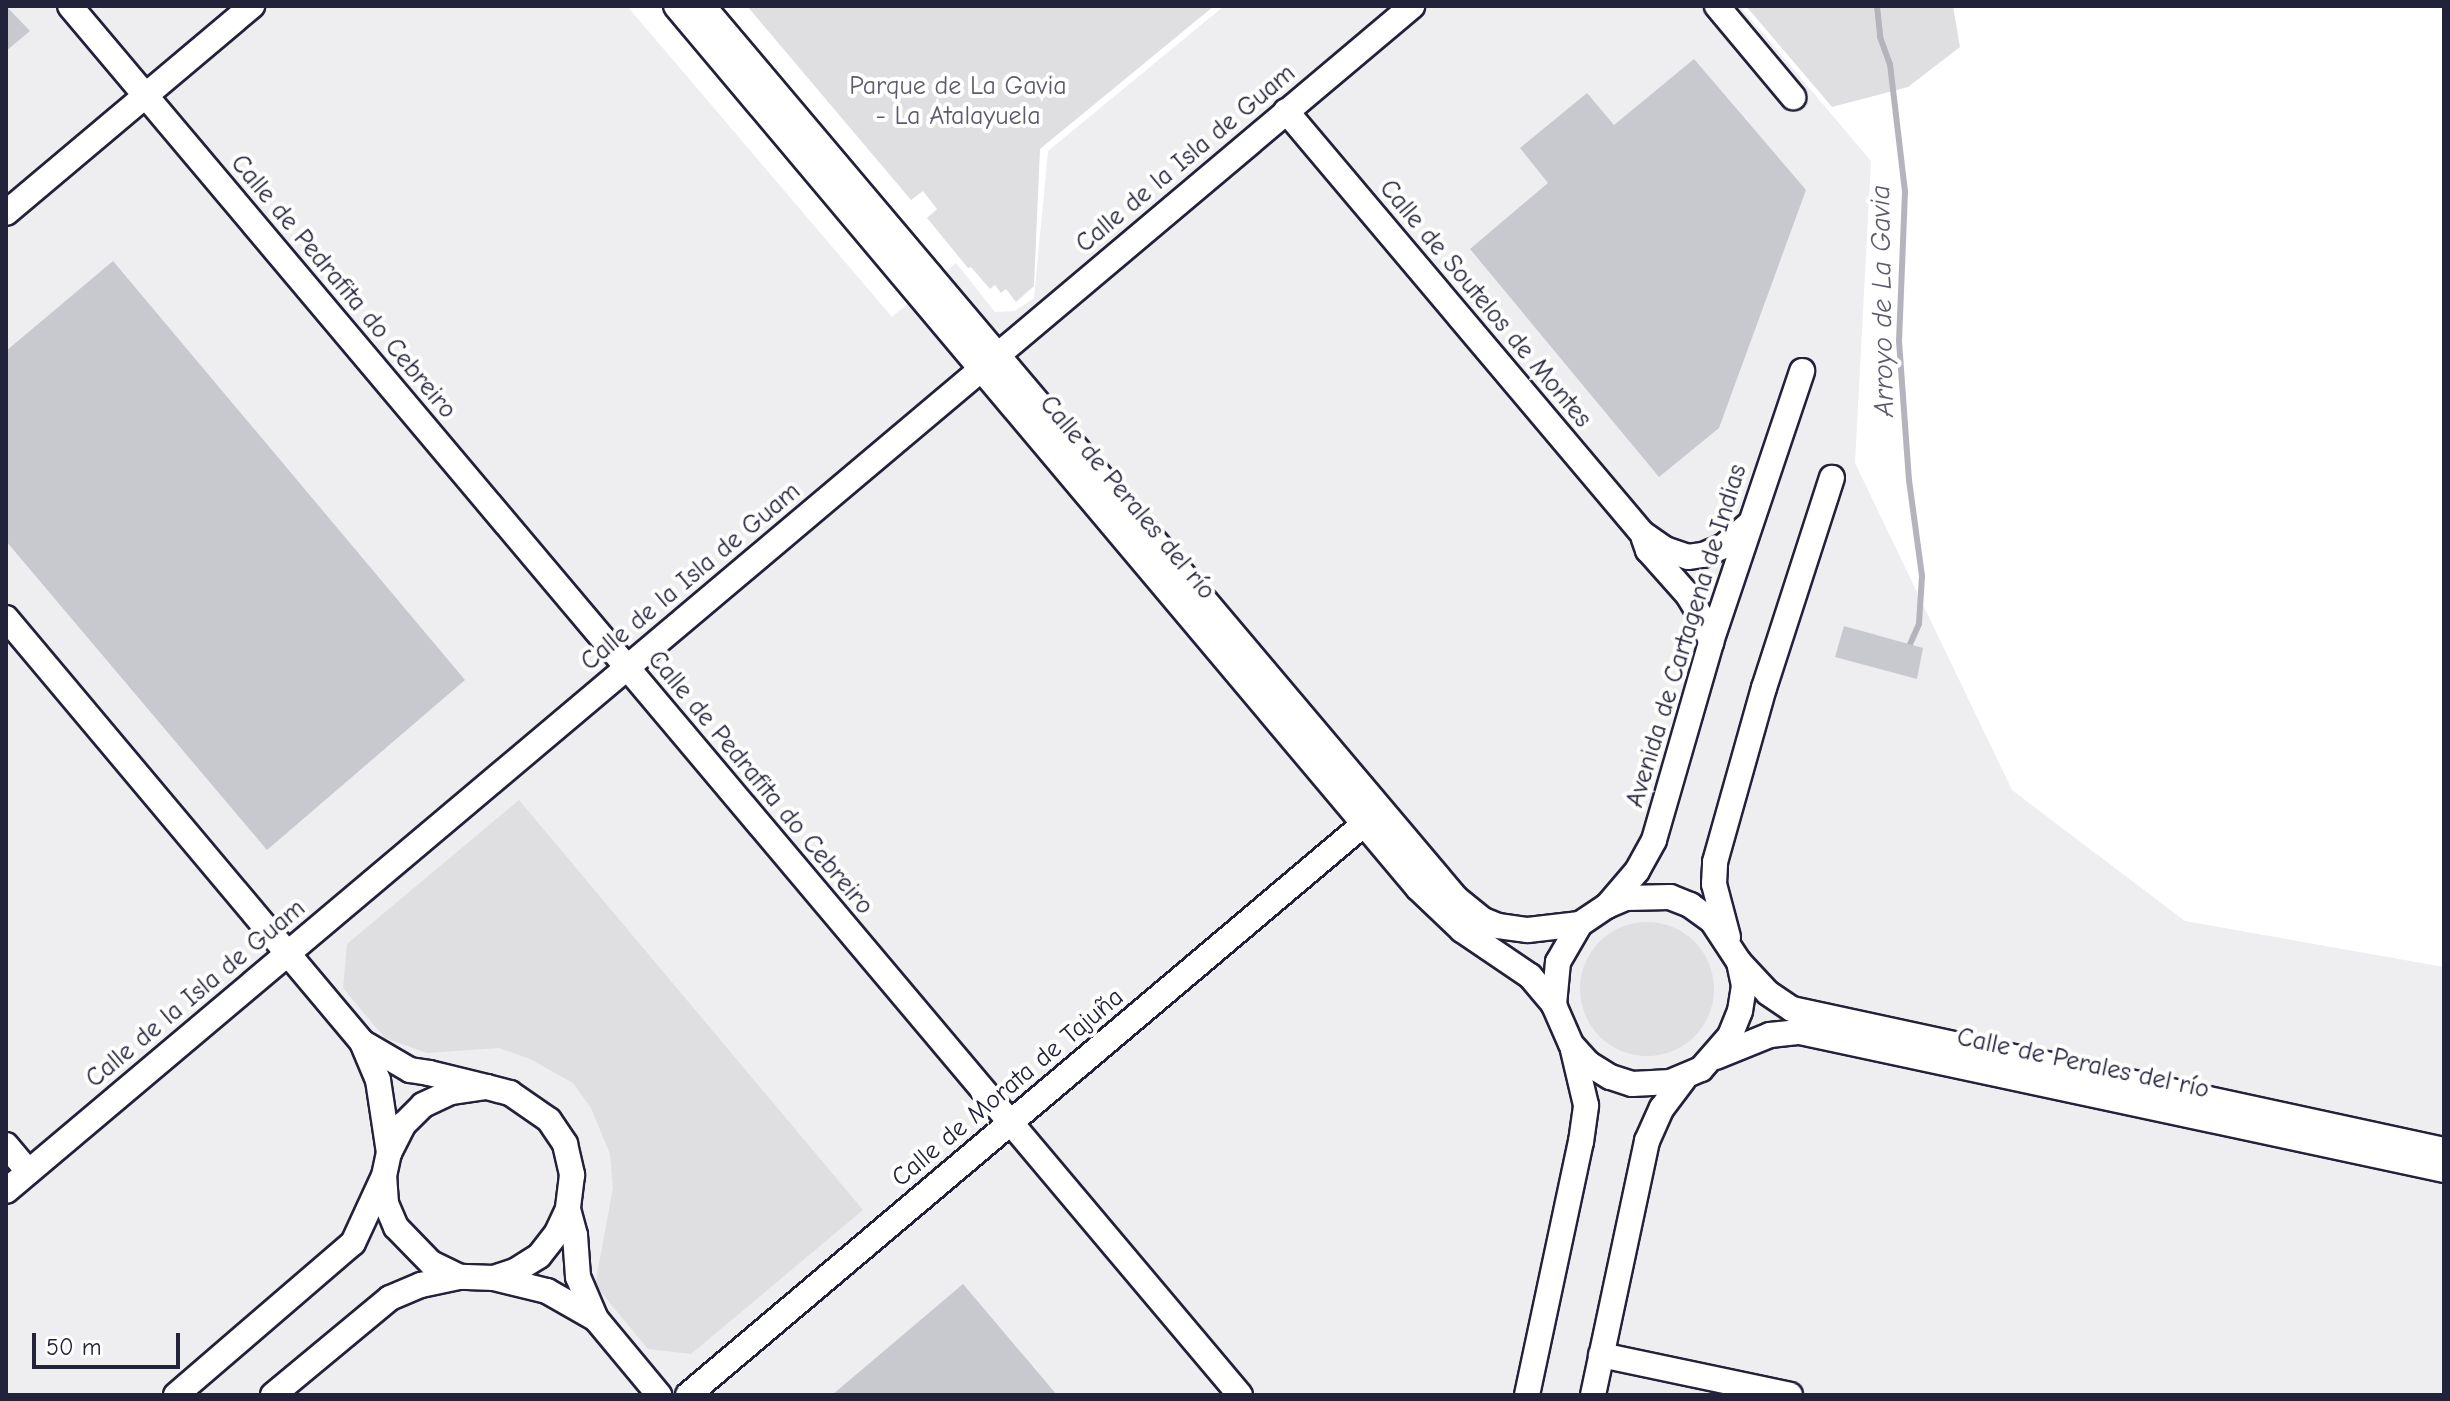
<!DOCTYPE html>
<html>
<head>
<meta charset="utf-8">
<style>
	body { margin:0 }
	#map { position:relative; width:2450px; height:1401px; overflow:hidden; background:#fff; font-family:"Comic Neue",sans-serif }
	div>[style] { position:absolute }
	.built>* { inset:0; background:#eeeef1 }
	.green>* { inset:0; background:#dfdfe2 }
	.round { border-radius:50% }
	.stream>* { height:6px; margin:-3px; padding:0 3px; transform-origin:3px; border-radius:3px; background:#b4b4bc }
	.building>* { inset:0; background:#c8c8cf }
	.roads { filter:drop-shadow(2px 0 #22223b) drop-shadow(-2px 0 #22223b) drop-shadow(0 2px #22223b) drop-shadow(0 -2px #22223b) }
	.minor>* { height:24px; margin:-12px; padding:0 12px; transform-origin:12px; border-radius:12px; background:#fff }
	span { translate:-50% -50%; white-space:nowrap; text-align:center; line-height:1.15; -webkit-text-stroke:8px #fff; paint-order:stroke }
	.park-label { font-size:26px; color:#5b5b6d }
	.street-label { font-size:26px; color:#22223b }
	.water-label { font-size:28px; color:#5c5c6f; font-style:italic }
	.frame { position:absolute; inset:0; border:8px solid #22223b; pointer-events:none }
	.scale { position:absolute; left:32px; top:1333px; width:148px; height:36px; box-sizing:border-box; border:4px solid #22223b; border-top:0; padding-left:10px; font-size:24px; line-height:28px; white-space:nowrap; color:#22223b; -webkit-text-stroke:6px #fff; paint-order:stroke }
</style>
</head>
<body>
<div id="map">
	<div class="built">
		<div style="clip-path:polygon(6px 6px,627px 6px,892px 317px,956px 263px,995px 312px,1015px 311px,1034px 298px,1048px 151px,1224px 6px,1740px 6px,1871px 161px,1855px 463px,2012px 790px,2185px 921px,2444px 967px,2444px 1395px,6px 1395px)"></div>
	</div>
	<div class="green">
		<div style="clip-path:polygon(747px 6px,1214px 6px,1040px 149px,1034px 286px,1016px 302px,1006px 289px,1001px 293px,995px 285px,990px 289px,971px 267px,968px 268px,927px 218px,937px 209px,923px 191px,911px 200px)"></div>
		<div style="clip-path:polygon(1746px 6px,1953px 6px,1960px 47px,1908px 87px,1832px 107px)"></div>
		<div style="clip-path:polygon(519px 800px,863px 1210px,691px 1354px,648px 1349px,595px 1285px,613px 1188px,610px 1154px,591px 1108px,573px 1083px,530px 1059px,499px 1048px,427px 1053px,385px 1038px,343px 988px,347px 944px)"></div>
		<div class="round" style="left:1580px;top:922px;width:134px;height:134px"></div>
	</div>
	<div class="stream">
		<div style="left:1877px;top:6px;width:31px;rotate:84deg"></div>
		<div style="left:1880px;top:37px;width:29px;rotate:70deg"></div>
		<div style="left:1890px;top:64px;width:129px;rotate:83.3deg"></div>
		<div style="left:1905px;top:192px;width:149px;rotate:92.3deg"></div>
		<div style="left:1899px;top:341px;width:139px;rotate:85.9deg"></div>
		<div style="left:1909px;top:480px;width:97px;rotate:82.3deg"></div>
		<div style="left:1922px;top:576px;width:48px;rotate:93.6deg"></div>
		<div style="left:1919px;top:624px;width:22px;rotate:114deg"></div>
	</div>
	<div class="building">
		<div style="clip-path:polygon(6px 6px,30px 31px,6px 51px)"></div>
		<div style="clip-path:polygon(1694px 59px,1806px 190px,1719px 428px,1659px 477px,1470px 249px,1548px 183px,1520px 148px,1587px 93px,1614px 125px)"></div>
		<div style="clip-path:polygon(113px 261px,465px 680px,267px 850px,6px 541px,6px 351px)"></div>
		<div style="clip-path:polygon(1844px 626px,1923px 648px,1917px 679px,1835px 657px)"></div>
		<div style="clip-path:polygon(963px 1284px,1057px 1395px,832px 1395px)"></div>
	</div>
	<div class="roads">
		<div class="minor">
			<div style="left:70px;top:6px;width:1816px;rotate:49.89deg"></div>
			<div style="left:676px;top:6px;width:1153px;rotate:49.93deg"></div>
			<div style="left:1418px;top:888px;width:61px;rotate:43.7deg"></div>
			<div style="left:1462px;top:930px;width:82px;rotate:34.1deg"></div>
			<div style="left:1530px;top:976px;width:38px;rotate:50deg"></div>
			<div style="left:703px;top:6px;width:1167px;rotate:49.83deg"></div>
			<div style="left:1456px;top:898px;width:35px;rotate:39deg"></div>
			<div style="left:1483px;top:920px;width:16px;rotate:22deg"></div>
			<div style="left:1498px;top:926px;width:30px;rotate:8deg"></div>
			<div style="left:1528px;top:930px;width:52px;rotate:-6.6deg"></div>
			<div style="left:1717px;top:6px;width:119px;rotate:50.1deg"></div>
			<div style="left:1286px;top:111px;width:552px;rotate:49.85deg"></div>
			<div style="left:1642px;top:533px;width:28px;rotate:35deg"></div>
			<div style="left:1665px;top:549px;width:24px;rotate:19deg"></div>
			<div style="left:1688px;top:557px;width:15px;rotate:-8deg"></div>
			<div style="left:1703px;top:555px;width:23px;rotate:-23deg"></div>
			<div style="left:1724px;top:546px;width:32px;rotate:-41deg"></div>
			<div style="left:6px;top:213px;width:322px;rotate:-40.1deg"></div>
			<div style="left:1644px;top:539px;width:12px;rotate:70deg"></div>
			<div style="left:1648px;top:550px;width:60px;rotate:48.4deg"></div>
			<div style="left:1688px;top:595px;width:27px;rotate:59deg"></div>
			<div style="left:1702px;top:618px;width:26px;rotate:69deg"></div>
			<div style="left:6px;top:618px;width:554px;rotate:49.98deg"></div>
			<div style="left:362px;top:1042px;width:41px;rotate:67.2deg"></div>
			<div style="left:378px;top:1080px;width:74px;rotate:81.4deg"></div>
			<div style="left:1607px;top:906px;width:46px;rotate:-49.4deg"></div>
			<div style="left:1637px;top:871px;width:35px;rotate:-61deg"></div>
			<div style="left:1654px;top:840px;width:206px;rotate:-73.9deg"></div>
			<div style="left:1711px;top:642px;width:286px;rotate:-71.4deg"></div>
			<div style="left:1728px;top:937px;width:55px;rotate:-104.8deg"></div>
			<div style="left:1714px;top:884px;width:22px;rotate:-87deg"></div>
			<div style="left:1715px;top:862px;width:181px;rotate:-74.3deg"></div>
			<div style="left:1764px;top:688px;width:221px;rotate:-72.1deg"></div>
			<div style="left:1739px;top:962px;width:25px;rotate:78deg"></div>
			<div style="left:1744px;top:986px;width:25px;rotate:99deg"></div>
			<div style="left:1740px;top:1011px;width:27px;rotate:112deg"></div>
			<div style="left:1730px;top:1036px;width:44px;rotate:131.3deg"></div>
			<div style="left:1701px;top:1069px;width:33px;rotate:157deg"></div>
			<div style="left:1671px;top:1082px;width:39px;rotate:177deg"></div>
			<div style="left:1632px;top:1084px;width:23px;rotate:-162deg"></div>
			<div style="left:1610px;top:1077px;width:26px;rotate:-148deg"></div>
			<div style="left:1588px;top:1063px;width:25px;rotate:-132deg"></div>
			<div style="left:1571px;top:1044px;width:43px;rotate:-113.6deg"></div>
			<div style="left:1554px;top:1005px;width:43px;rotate:-84.7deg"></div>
			<div style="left:1558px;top:962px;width:44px;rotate:-59.9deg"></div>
			<div style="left:1580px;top:924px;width:32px;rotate:-34deg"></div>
			<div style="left:1607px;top:906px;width:21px;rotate:-23deg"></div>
			<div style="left:1626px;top:898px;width:44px;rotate:-1.3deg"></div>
			<div style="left:1670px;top:897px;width:22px;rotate:22deg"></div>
			<div style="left:1690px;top:905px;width:27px;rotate:36deg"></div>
			<div style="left:1712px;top:921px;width:49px;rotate:56.6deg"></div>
			<div style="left:1739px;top:962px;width:42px;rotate:46.9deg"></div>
			<div style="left:1768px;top:993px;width:29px;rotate:34deg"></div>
			<div style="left:1792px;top:1009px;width:667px;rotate:12.2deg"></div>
			<div style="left:362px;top:1042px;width:56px;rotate:30.3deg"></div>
			<div style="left:410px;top:1070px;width:19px;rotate:9deg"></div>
			<div style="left:429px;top:1073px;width:60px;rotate:13.6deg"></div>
			<div style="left:487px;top:1087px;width:24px;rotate:15deg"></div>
			<div style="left:510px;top:1093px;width:47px;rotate:34.7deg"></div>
			<div style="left:549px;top:1120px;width:29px;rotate:56deg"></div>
			<div style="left:565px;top:1144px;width:32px;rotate:77deg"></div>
			<div style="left:572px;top:1175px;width:34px;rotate:97deg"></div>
			<div style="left:568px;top:1209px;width:26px;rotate:115deg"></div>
			<div style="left:557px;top:1233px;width:29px;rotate:128deg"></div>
			<div style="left:539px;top:1256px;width:28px;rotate:148deg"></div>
			<div style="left:515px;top:1271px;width:22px;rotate:162deg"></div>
			<div style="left:494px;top:1278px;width:34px;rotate:-178deg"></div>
			<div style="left:460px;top:1277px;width:32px;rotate:-154deg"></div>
			<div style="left:431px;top:1263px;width:50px;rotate:-134.2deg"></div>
			<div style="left:396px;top:1227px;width:26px;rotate:-113deg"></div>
			<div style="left:386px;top:1203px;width:27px;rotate:-94deg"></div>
			<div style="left:384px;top:1176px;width:24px;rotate:-78deg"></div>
			<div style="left:389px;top:1153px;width:33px;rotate:-63deg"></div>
			<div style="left:404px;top:1124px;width:27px;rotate:-45deg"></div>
			<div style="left:423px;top:1105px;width:31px;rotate:-25deg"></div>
			<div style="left:451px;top:1092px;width:36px;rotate:-8deg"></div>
			<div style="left:1716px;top:1057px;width:58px;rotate:-22.2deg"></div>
			<div style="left:1770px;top:1035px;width:30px;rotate:-6deg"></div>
			<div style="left:1800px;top:1032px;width:659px;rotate:12.09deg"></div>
			<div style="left:6px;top:1145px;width:35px;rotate:50deg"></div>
			<div style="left:6px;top:1191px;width:1839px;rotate:-40.12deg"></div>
			<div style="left:568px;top:1209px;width:27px;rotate:75deg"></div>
			<div style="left:575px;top:1235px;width:42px;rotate:85.9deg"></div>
			<div style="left:578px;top:1277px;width:46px;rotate:66.8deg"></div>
			<div style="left:596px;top:1319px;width:99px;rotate:50.3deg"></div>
			<div style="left:494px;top:1278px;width:55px;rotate:13.8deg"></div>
			<div style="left:547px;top:1291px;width:56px;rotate:29.7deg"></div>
			<div style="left:1601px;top:1355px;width:193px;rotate:11.9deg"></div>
			<div style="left:176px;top:1395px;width:233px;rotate:-40.7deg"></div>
			<div style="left:353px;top:1243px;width:72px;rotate:-65.2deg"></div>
			<div style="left:273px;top:1395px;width:152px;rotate:-39.7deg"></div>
			<div style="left:390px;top:1298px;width:34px;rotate:-23deg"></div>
			<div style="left:421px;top:1285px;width:40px;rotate:-12deg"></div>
			<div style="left:688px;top:1395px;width:885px;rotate:-40.19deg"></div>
			<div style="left:1527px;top:1395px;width:259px;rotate:-78deg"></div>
			<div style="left:1581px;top:1142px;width:37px;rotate:-82deg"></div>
			<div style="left:1586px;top:1105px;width:57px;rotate:-103.3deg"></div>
			<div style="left:1593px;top:1395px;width:260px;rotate:-78deg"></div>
			<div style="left:1647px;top:1141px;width:36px;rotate:-66deg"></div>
			<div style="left:1662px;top:1108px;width:36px;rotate:-53deg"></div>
		</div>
	</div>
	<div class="park-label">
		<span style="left:958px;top:102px">Parque de La Gavia<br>- La Atalayuela</span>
	</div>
	<div class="street-label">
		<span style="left:1186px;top:159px;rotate:-40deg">Calle de la Isla de Guam</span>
		<span style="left:343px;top:287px;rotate:50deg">Calle de Pedrafita do Cebreiro</span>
		<span style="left:1485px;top:304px;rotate:50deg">Calle de Soutelos de Montes</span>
		<span style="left:1127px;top:498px;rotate:50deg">Calle de Perales del río</span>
		<span style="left:691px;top:577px;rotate:-40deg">Calle de la Isla de Guam</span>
		<span style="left:1687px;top:636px;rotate:-73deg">Avenida de Cartagena de Indias</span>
		<span style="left:760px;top:783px;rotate:50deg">Calle de Pedrafita do Cebreiro</span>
		<span style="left:196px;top:994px;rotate:-40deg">Calle de la Isla de Guam</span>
		<span style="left:2083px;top:1064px;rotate:12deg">Calle de Perales del río</span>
		<span style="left:1008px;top:1088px;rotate:-40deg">Calle de Morata de Tajuña</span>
	</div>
	<div class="water-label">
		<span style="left:1882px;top:301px;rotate:-91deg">Arroyo de La Gavia</span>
	</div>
	<div class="frame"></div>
	<div class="scale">50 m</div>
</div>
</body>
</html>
